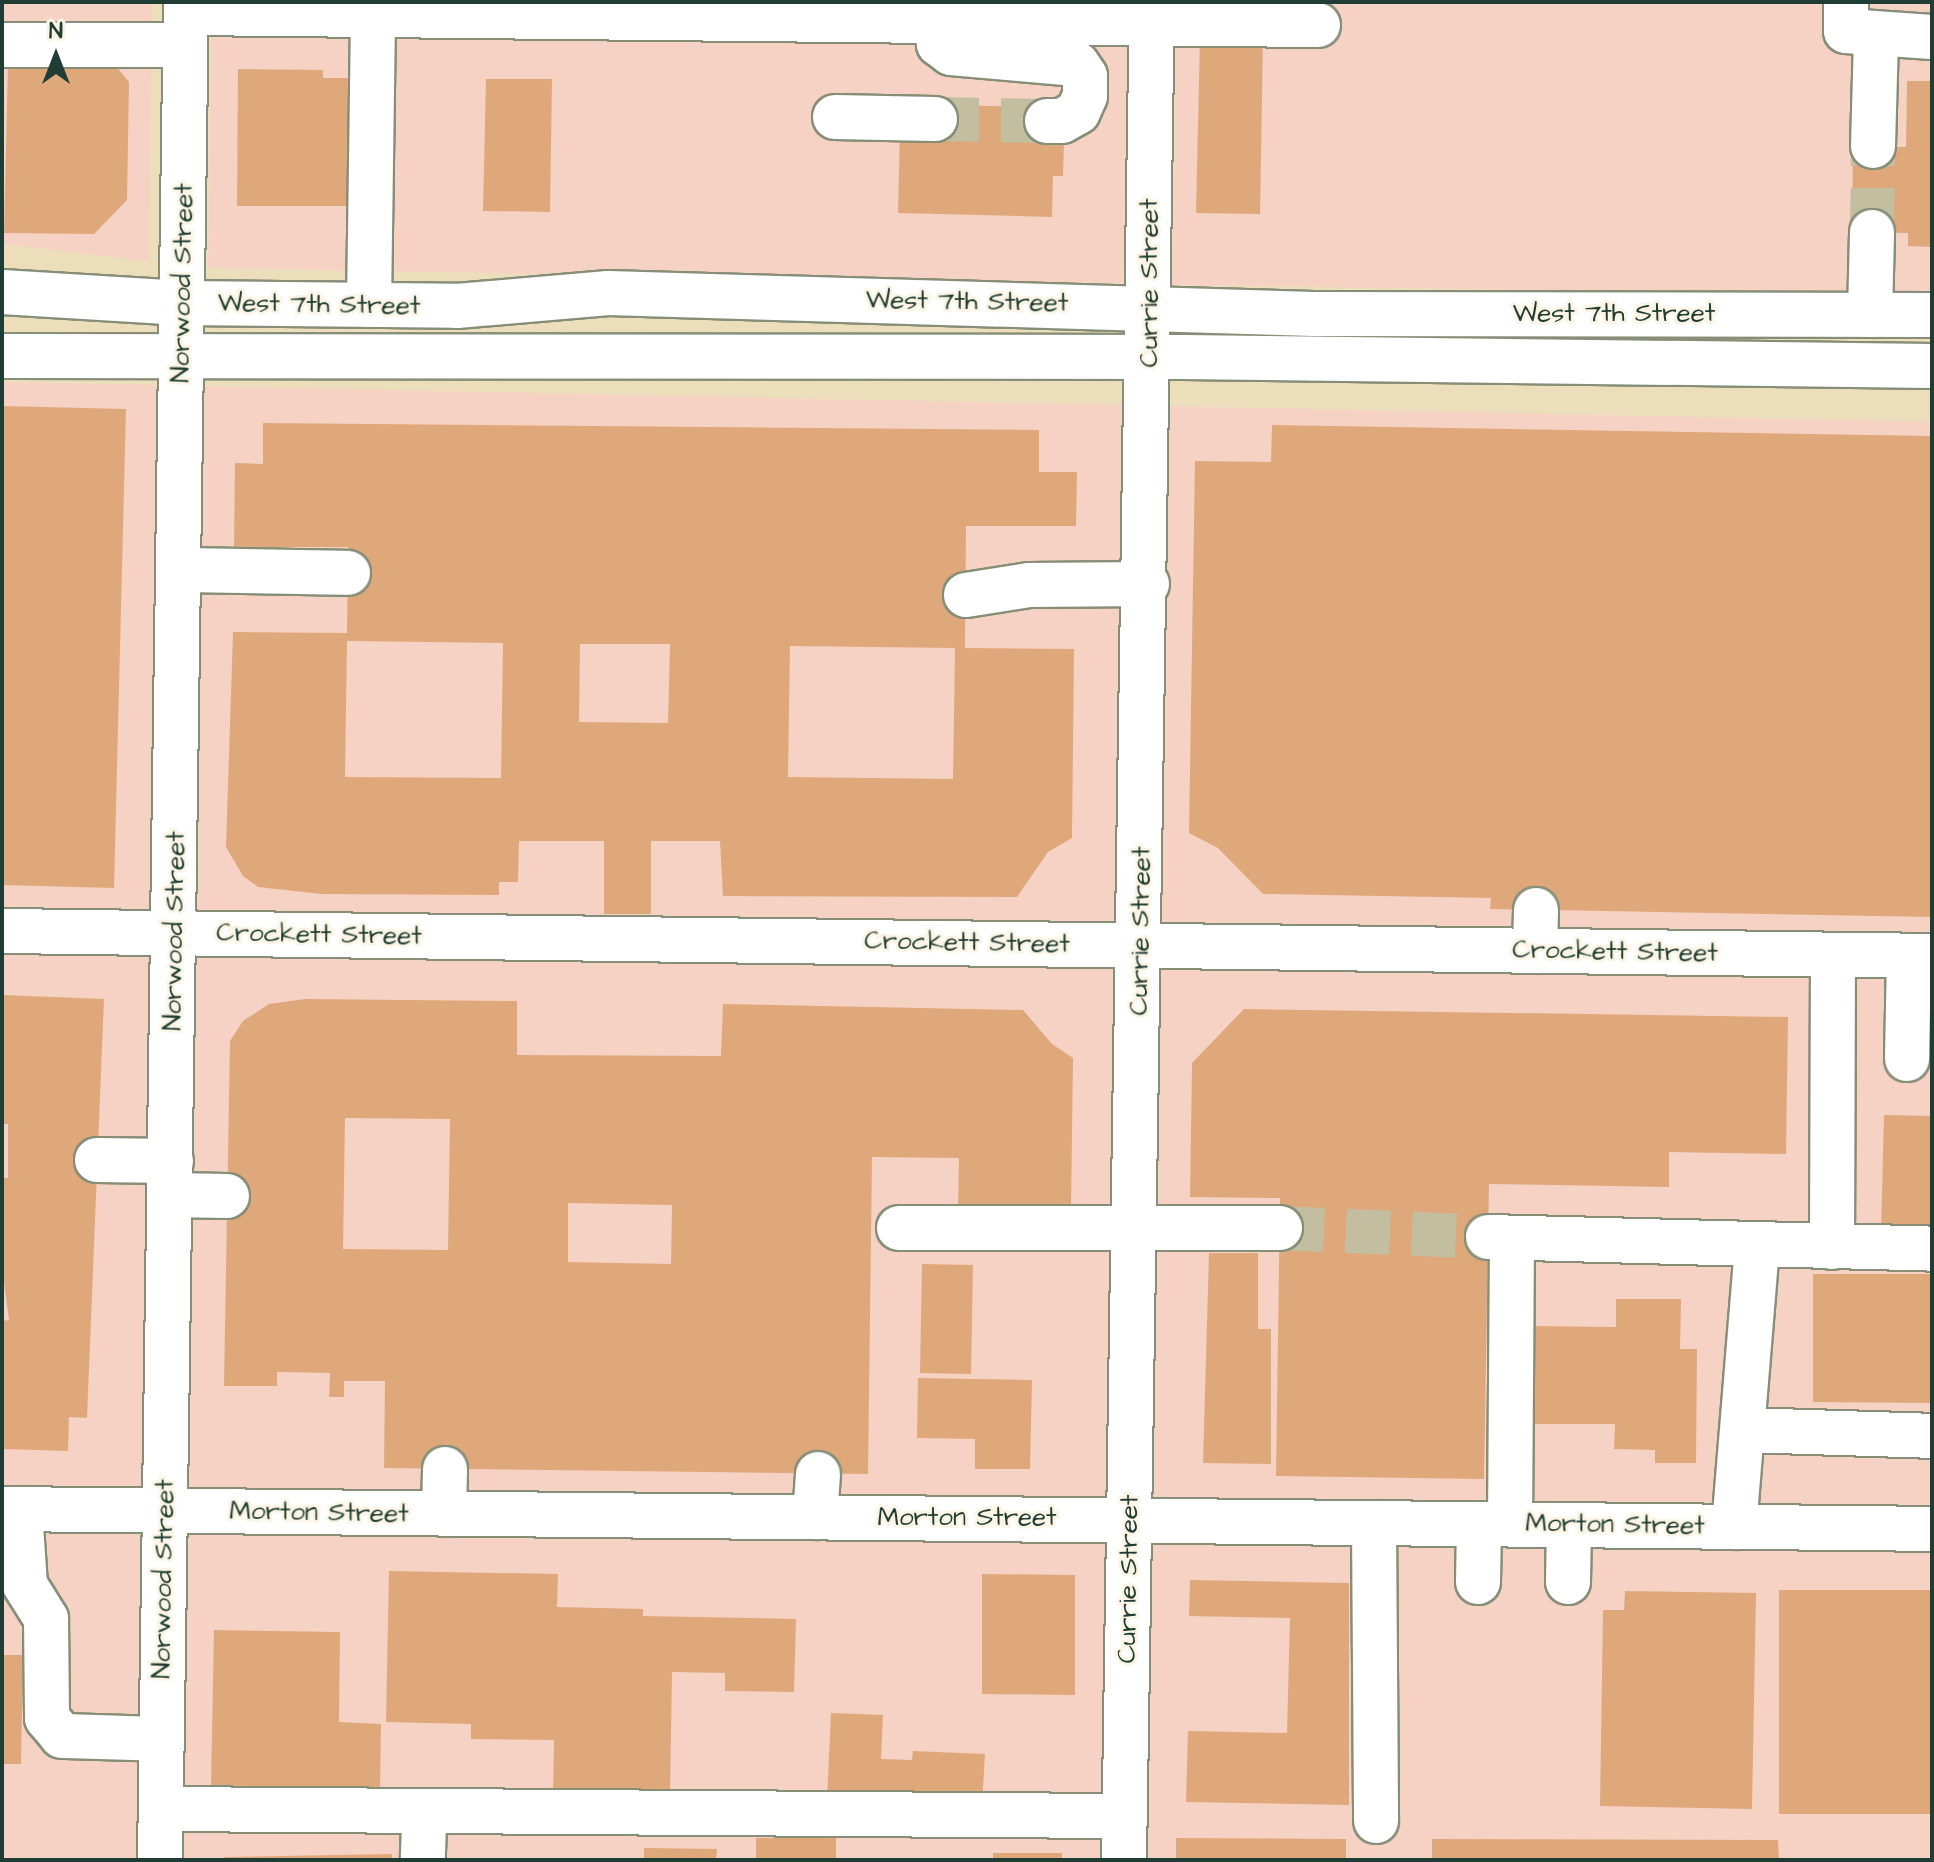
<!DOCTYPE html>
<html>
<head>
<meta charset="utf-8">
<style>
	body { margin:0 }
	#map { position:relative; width:1934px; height:1862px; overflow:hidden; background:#eddebb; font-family:"Architects Daughter",sans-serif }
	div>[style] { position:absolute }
	.built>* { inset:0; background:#f6d2c4 }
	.building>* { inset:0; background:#dfa87b }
	.minor-tunnel>* { height:44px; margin-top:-22px; transform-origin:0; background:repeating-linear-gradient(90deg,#c4bea0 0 44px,transparent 0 66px) }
	.roads { filter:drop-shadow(2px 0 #868e78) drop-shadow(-2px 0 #868e78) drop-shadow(0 2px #868e78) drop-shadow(0 -2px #868e78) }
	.minor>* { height:44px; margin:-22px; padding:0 22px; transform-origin:22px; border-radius:22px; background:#fff }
	.major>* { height:44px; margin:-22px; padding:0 22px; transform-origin:22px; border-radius:22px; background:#fff }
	span { translate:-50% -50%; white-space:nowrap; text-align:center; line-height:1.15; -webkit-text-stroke:6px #fcf5e5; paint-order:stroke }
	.street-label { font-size:26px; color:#1f3d34 }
	.frame { position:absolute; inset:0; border:4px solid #1f3d34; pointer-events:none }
	.north { position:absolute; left:16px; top:16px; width:80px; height:80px; -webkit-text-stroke:6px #fcf5e5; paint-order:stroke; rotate:0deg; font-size:22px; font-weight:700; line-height:32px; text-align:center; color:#1f3d34 }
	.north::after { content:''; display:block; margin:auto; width:28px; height:36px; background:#1f3d34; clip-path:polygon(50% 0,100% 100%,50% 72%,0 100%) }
</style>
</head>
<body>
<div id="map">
	<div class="built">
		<div style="clip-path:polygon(2px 2px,152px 2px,148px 261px,2px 244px)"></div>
		<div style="clip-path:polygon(212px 2px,1129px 2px,1123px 284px,208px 268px)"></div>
		<div style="clip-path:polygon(1176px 2px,1932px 2px,1932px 295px,1172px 285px)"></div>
		<div style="clip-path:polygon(2px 382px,1932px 422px,1932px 1860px,2px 1860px)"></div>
	</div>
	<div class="building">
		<div style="clip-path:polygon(1200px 38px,1263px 39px,1260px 214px,1196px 213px)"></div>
		<div style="clip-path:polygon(8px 63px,115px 65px,129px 82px,127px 200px,94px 234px,4px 233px)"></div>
		<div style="clip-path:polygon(238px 69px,323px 70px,323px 78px,361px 78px,361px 206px,237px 206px)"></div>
		<div style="clip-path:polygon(486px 79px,552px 79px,550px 212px,483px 211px)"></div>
		<div style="clip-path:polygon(1907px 81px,1932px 81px,1932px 247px,1908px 246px,1908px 233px,1852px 232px,1853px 146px,1906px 147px)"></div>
		<div style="clip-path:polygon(935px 105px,1047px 107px,1064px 142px,1063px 176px,1053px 176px,1052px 217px,898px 213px,900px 131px)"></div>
		<div style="clip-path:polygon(2px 406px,126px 409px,114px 888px,2px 885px)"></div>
		<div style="clip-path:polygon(evenodd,263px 423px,1039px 430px,1039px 472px,1077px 472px,1076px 526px,966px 526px,965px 648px,1074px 649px,1072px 838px,1048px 852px,1017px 897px,723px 896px,720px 841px,651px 841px,651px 914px,604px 914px,604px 841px,519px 841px,518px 882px,499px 882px,499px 895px,322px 894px,258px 887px,243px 876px,226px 847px,233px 632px,347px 633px,348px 547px,234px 547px,235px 463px,263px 464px,263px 423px,347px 641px,503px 643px,501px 778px,345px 777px,347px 641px,263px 423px,580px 644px,670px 644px,668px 723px,579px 722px,580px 644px,263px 423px,790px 646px,955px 648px,953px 779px,788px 777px,790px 646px)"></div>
		<div style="clip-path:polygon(1272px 425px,1932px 436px,1932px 917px,1490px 909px,1491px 898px,1263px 894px,1218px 848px,1189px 833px,1195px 461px,1271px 462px)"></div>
		<div style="clip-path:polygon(2px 995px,104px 999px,87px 1418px,69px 1417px,68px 1451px,2px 1449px,2px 1321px,9px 1320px,2px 1267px,2px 1178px,8px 1178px,8px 1124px,2px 1124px)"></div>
		<div style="clip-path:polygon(evenodd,305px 999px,517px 1001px,517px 1055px,721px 1056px,723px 1004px,1023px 1010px,1052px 1044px,1073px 1058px,1071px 1210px,958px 1209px,959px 1158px,872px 1157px,868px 1474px,384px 1468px,385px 1381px,344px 1381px,344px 1397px,329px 1397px,330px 1373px,277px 1372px,277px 1386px,224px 1386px,230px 1041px,243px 1021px,269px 1004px,305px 999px,345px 1118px,450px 1119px,448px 1250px,343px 1249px,345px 1118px,305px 999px,568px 1203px,672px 1205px,671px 1264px,568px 1262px,568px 1203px)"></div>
		<div style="clip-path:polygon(1244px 1009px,1788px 1017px,1786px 1154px,1669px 1152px,1669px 1187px,1489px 1184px,1484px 1479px,1276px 1476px,1280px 1198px,1190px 1197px,1192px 1063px)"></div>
		<div style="clip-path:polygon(1884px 1115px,1932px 1116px,1932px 1234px,1881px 1232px)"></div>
		<div style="clip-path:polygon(1209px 1253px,1258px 1253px,1258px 1329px,1271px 1329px,1271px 1464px,1203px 1463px)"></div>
		<div style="clip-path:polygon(922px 1264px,973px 1265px,971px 1374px,920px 1373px)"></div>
		<div style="clip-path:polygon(1813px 1274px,1932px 1274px,1932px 1403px,1813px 1402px)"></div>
		<div style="clip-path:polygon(1616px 1299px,1681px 1299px,1680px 1349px,1697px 1349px,1696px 1463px,1655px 1463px,1655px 1450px,1614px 1449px,1615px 1424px,1531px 1424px,1532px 1326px,1616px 1327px)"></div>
		<div style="clip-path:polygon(918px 1378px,1032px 1380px,1030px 1469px,975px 1469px,975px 1439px,917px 1438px)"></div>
		<div style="clip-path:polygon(389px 1571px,558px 1574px,557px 1607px,643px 1609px,643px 1616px,796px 1619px,794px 1692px,725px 1691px,725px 1673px,672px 1672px,670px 1797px,553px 1795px,554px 1740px,471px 1739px,471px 1724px,386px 1722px)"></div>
		<div style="clip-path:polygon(982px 1574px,1075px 1575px,1075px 1695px,982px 1694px)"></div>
		<div style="clip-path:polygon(1190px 1580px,1349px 1583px,1349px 1805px,1186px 1802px,1188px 1731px,1287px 1733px,1290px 1618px,1189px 1616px)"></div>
		<div style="clip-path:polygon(1779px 1590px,1932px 1590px,1932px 1814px,1779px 1814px)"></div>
		<div style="clip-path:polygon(1625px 1591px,1756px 1593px,1752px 1809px,1600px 1806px,1603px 1610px,1624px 1610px)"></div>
		<div style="clip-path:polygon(214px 1630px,340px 1632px,339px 1722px,381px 1724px,380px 1790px,211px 1787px)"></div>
		<div style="clip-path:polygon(2px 1655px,23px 1655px,21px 1764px,2px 1764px)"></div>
		<div style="clip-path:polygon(831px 1713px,883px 1715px,881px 1759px,912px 1760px,913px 1751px,985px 1754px,982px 1806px,827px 1799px)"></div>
		<div style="clip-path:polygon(756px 1838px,836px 1838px,836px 1860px,756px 1860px)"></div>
		<div style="clip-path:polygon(1176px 1838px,1346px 1839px,1346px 1860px,1176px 1860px)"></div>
		<div style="clip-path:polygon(1432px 1839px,1778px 1840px,1779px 1860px,1432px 1860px)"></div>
		<div style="clip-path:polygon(644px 1848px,717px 1849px,716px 1860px,644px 1860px)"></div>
		<div style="clip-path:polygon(993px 1853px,1062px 1853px,1062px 1860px,993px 1860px)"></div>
		<div style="clip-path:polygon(392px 1854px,392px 1860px,224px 1860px,224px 1857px)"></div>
	</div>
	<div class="minor-tunnel">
		<div style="left:935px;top:119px;width:112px;rotate:1deg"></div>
		<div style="left:1872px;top:232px;width:86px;rotate:-89.3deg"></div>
		<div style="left:1280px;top:1228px;width:208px;rotate:2.5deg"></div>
	</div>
	<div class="roads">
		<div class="minor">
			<div style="left:1846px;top:2px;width:29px;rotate:90deg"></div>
			<div style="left:1846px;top:31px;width:86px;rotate:4deg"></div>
			<div style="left:186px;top:13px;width:1132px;rotate:0.61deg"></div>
			<div style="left:938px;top:20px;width:24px;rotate:88deg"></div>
			<div style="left:939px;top:44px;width:15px;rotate:37deg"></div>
			<div style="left:951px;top:53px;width:126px;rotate:5deg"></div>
			<div style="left:1077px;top:64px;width:14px;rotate:56deg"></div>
			<div style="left:1085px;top:76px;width:20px;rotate:90deg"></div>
			<div style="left:1085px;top:96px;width:17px;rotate:114deg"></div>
			<div style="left:1078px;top:112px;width:18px;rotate:151deg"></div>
			<div style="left:1062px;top:121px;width:15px;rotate:180deg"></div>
			<div style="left:2px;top:45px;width:183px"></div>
			<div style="left:835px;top:117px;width:100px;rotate:1.1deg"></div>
			<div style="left:1873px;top:146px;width:110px;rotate:-88.4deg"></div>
			<div style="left:369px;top:305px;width:290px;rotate:-89.2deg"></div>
			<div style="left:1870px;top:315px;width:83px;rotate:-88.6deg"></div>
			<div style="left:179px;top:570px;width:169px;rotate:1deg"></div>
			<div style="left:966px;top:595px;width:64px;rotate:-9deg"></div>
			<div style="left:1029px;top:585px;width:118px;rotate:-0.5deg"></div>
			<div style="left:2px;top:931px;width:1930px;rotate:0.74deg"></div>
			<div style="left:1535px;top:951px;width:41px;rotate:-88.6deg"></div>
			<div style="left:1907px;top:1059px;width:103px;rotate:-88.9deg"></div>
			<div style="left:97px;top:1160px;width:74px;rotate:0.8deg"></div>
			<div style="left:171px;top:1195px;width:56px;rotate:1deg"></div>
			<div style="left:899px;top:1228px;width:381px"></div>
			<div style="left:1488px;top:1237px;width:444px;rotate:1.5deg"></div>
			<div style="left:1832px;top:1247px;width:292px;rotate:-89.8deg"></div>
			<div style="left:1745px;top:1430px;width:187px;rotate:1.8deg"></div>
			<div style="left:2px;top:1509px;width:1930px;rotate:0.59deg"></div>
			<div style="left:20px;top:1510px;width:75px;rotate:86.2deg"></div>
			<div style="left:25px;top:1585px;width:40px;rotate:58deg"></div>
			<div style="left:46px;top:1619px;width:99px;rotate:89.4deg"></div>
			<div style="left:47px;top:1718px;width:23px;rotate:50deg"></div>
			<div style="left:62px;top:1736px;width:100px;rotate:1.7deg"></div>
			<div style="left:444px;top:1514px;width:45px;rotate:-88.7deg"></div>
			<div style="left:815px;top:1517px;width:43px;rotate:-86deg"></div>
			<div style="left:1374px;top:1523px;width:298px;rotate:89.6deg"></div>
			<div style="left:1510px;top:1524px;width:282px;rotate:-89.6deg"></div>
			<div style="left:1734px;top:1527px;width:282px;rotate:-85.3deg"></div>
			<div style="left:1478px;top:1582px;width:58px;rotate:-89deg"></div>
			<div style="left:1568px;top:1582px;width:57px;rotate:-89deg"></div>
			<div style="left:161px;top:1809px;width:964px;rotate:0.42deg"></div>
			<div style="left:417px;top:1811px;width:15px;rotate:62deg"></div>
			<div style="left:424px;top:1824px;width:36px;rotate:92deg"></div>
			<div style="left:160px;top:1860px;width:1858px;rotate:-89.2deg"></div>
			<div style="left:1124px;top:1860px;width:1858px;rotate:-89.14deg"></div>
		</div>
		<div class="major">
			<div style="left:2px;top:292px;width:181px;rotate:3.5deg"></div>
			<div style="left:183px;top:303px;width:274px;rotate:0.6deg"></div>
			<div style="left:457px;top:306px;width:152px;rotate:-4.9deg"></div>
			<div style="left:608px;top:293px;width:706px;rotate:1.7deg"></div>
			<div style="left:1314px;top:314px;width:618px;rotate:0.09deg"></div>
			<div style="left:2px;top:356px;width:1181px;rotate:0.05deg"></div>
			<div style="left:1183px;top:357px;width:749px;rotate:0.69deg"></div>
		</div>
	</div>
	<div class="street-label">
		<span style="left:183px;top:283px;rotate:-89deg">Norwood Street</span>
		<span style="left:1150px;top:283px;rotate:-90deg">Currie Street</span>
		<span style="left:967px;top:302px;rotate:1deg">West 7th Street</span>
		<span style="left:319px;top:305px;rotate:1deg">West 7th Street</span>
		<span style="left:1614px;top:314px">West 7th Street</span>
		<span style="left:175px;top:931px;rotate:-89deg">Norwood Street</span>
		<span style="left:1141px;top:931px;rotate:-89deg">Currie Street</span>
		<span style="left:319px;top:935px;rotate:1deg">Crockett Street</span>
		<span style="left:967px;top:943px;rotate:1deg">Crockett Street</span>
		<span style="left:1615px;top:952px;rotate:1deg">Crockett Street</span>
		<span style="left:319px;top:1513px;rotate:1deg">Morton Street</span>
		<span style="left:967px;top:1518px">Morton Street</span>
		<span style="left:1615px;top:1525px;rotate:1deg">Morton Street</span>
		<span style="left:164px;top:1579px;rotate:-89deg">Norwood Street</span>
		<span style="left:1129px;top:1579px;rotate:-89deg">Currie Street</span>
	</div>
	<div class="frame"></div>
	<div class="north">N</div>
</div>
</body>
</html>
